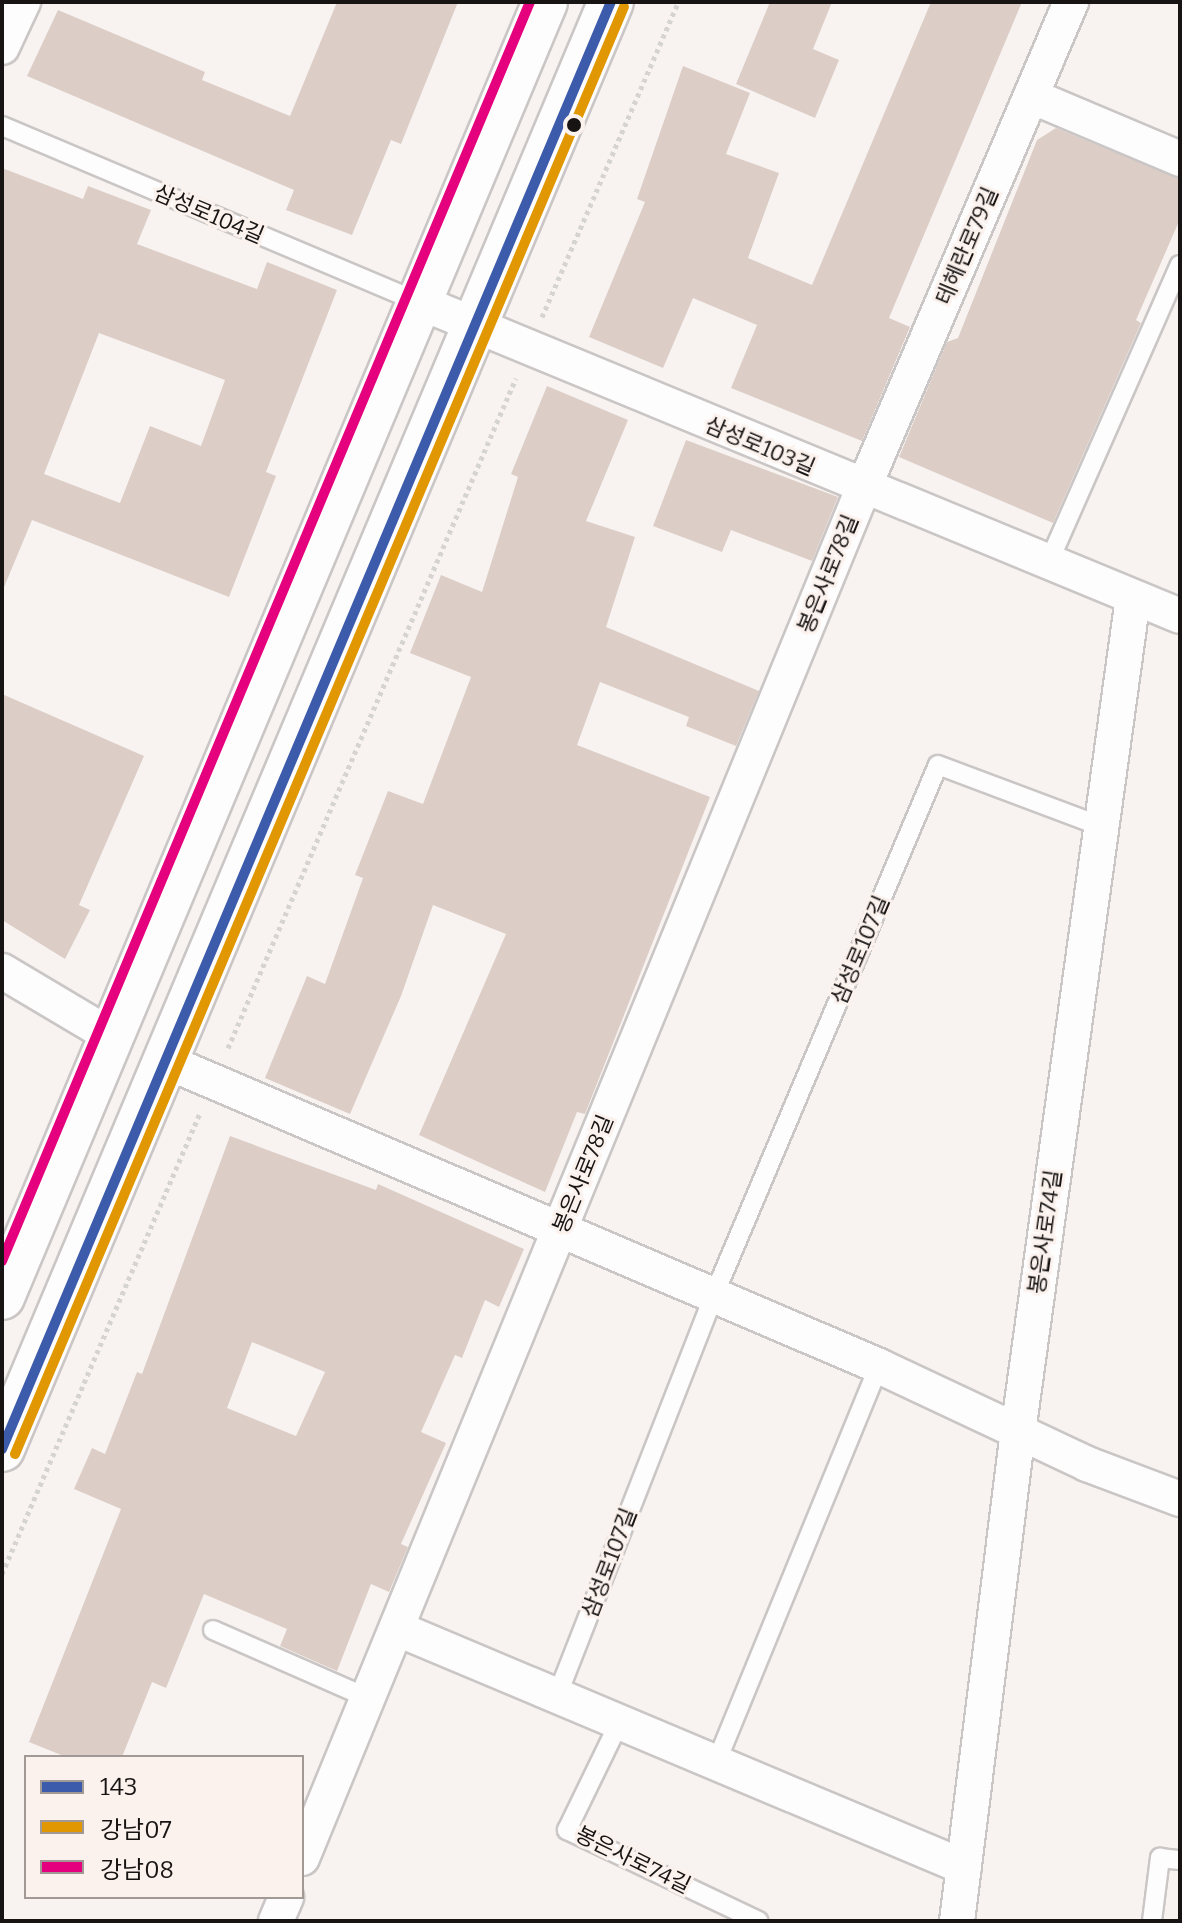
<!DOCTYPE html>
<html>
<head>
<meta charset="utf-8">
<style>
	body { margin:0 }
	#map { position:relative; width:1182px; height:1923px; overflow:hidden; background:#f8f3f1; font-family:Bitter,"Noto Sans KR",serif }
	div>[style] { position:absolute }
	.building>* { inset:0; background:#dccec7 }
	.path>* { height:5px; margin-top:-2.5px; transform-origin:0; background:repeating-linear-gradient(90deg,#d6d4d3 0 4px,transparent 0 8px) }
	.roads { filter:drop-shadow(2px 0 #cac6c5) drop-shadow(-2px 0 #cac6c5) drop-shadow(0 2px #cac6c5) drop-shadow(0 -2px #cac6c5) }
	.service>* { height:18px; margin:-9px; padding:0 9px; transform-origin:9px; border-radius:9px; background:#fefdfd }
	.minor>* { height:34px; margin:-17px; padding:0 17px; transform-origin:17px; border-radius:17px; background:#fefdfd }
	.secondary>* { height:44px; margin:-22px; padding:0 22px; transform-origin:22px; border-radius:22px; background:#fefdfd }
	.bus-1>* { height:10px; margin:-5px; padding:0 5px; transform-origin:5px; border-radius:5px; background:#3d5bab }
	.bus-2>* { height:10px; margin:-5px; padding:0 5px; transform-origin:5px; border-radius:5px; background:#e19702 }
	.bus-3>* { height:10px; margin:-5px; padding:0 5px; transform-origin:5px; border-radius:5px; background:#e5007d }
	.dots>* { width:22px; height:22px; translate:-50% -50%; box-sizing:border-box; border:4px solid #fbf2ee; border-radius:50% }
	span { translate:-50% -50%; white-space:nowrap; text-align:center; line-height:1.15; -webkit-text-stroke:6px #fbf2ee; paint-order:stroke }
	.street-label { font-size:22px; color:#171413 }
	.frame { position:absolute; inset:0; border:4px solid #171413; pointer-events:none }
	.legend { position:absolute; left:24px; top:1755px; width:280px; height:144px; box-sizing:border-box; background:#fbf2ee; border:2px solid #a09996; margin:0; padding:10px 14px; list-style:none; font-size:24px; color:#171413 }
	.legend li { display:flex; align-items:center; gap:16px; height:40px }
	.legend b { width:40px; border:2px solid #a09996 }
</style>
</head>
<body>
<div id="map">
	<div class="building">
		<div style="clip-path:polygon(337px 2px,458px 2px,401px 144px,391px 140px,352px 235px,286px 210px,294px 190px,27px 76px,58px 10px,205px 72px,202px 80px,290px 116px)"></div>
		<div style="clip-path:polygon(770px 2px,832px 2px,813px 49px,839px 60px,815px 118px,736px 84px)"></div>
		<div style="clip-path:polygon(931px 2px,1022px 2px,889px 318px,910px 327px,862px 441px,731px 388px,757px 325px,693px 298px,663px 368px,589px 337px,645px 202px,637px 199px,683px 66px,750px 93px,726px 154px,779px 173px,748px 258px,812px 285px)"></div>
		<div style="clip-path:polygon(1056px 128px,1180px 179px,1180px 219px,1136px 320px,1141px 323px,1053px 523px,899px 457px,947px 342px,958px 338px,1037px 140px)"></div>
		<div style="clip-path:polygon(evenodd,2px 168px,83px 199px,88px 186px,151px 210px,137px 244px,257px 289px,267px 262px,337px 290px,266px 472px,276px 476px,229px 597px,32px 520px,2px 592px,2px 168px,99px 333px,225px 380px,201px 446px,150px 426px,120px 503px,44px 474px,99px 333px)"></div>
		<div style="clip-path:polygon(547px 386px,628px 420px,586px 521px,635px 537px,606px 627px,759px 691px,736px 746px,686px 726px,689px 717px,600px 682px,577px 745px,710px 797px,585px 1114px,577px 1112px,545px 1192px,419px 1135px,506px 934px,433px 905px,401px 996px,350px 1114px,265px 1078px,307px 976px,325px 984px,363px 878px,355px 875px,388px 791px,423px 804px,471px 677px,410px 653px,441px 575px,482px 592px,518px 477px,511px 474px)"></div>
		<div style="clip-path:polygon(686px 440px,838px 497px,812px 561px,731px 530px,722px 552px,653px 526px)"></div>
		<div style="clip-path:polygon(2px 694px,144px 756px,79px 905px,90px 910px,65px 959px,2px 920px)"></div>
		<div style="clip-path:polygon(evenodd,230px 1136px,376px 1190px,378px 1184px,524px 1249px,499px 1307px,485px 1300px,462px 1358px,455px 1355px,421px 1432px,446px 1443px,401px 1544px,408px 1547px,389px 1592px,371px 1584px,337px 1671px,280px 1646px,287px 1629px,204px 1594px,166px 1688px,152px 1682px,122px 1757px,66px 1757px,29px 1742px,121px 1509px,74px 1489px,92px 1448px,105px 1454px,137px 1372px,142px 1374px,230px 1136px,252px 1342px,325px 1372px,296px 1436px,227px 1408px,252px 1342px)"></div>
	</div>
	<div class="path">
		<div style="left:542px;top:317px;width:343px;rotate:-66.6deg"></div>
		<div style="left:228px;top:1048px;width:729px;rotate:-66.74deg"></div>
		<div style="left:2px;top:1574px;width:502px;rotate:-66.76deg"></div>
	</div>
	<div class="roads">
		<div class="service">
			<div style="left:2px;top:126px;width:450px;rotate:22.9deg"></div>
			<div style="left:1047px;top:566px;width:329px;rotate:-66.2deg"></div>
			<div style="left:213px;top:1630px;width:169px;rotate:23.7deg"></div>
			<div style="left:557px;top:1696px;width:431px;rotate:-68.6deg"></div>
			<div style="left:714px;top:1295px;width:575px;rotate:-67.09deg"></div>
			<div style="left:938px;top:765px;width:173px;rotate:20.6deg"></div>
			<div style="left:619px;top:1723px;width:119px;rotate:115.9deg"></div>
			<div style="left:567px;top:1830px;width:212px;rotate:25.4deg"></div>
			<div style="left:716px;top:1763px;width:429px;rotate:-67.7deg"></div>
			<div style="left:1152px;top:1921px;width:64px;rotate:-82.8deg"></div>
			<div style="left:1160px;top:1858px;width:20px;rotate:6deg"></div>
		</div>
		<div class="minor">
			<div style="left:2px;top:47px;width:50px;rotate:-65deg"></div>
			<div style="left:1031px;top:96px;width:162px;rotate:22.9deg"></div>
			<div style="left:417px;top:301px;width:825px;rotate:22.43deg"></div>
			<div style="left:2px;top:971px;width:129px;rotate:30.7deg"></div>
			<div style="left:163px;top:1060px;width:779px;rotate:23.14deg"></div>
			<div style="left:879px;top:1366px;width:230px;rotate:25.2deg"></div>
			<div style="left:1087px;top:1464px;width:99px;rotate:20.6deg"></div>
			<div style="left:398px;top:1629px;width:614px;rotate:22.81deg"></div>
			<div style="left:302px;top:1858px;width:1479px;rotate:-67.72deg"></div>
			<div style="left:863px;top:489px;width:530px;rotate:-66.87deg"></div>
			<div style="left:276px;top:1921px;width:26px;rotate:-67deg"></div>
			<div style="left:957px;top:1921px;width:493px;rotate:-82.9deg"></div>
			<div style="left:1018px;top:1432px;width:842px;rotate:-82.15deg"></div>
		</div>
		<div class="secondary">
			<div style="left:2px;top:1297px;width:1404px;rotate:-67.25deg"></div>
			<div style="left:2px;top:1449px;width:1570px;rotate:-67.18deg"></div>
		</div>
	</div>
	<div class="bus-1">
		<div style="left:2px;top:1449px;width:1570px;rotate:-67.18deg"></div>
	</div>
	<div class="bus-2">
		<div style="left:15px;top:1454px;width:1570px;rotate:-67.18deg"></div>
	</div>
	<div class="bus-3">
		<div style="left:2px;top:1261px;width:1365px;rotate:-67.25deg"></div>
	</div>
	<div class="dots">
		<div style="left:574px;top:125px;background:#171413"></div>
	</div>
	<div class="street-label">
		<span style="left:209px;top:214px;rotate:23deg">삼성로104길</span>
		<span style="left:967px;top:246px;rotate:-67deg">테헤란로79길</span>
		<span style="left:760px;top:446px;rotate:23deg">삼성로103길</span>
		<span style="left:828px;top:574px;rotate:-68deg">봉은사로78길</span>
		<span style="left:860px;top:950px;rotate:-67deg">삼성로107길</span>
		<span style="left:583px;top:1174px;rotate:-68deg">봉은사로78길</span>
		<span style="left:1045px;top:1232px;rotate:-82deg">봉은사로74길</span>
		<span style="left:609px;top:1563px;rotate:-69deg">삼성로107길</span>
		<span style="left:633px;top:1860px;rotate:26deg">봉은사로74길</span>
	</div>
	<div class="frame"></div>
	<ul class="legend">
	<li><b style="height:10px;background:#3d5bab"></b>143</li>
	<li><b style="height:10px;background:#e19702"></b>강남07</li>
	<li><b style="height:10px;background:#e5007d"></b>강남08</li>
	</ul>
</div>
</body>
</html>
